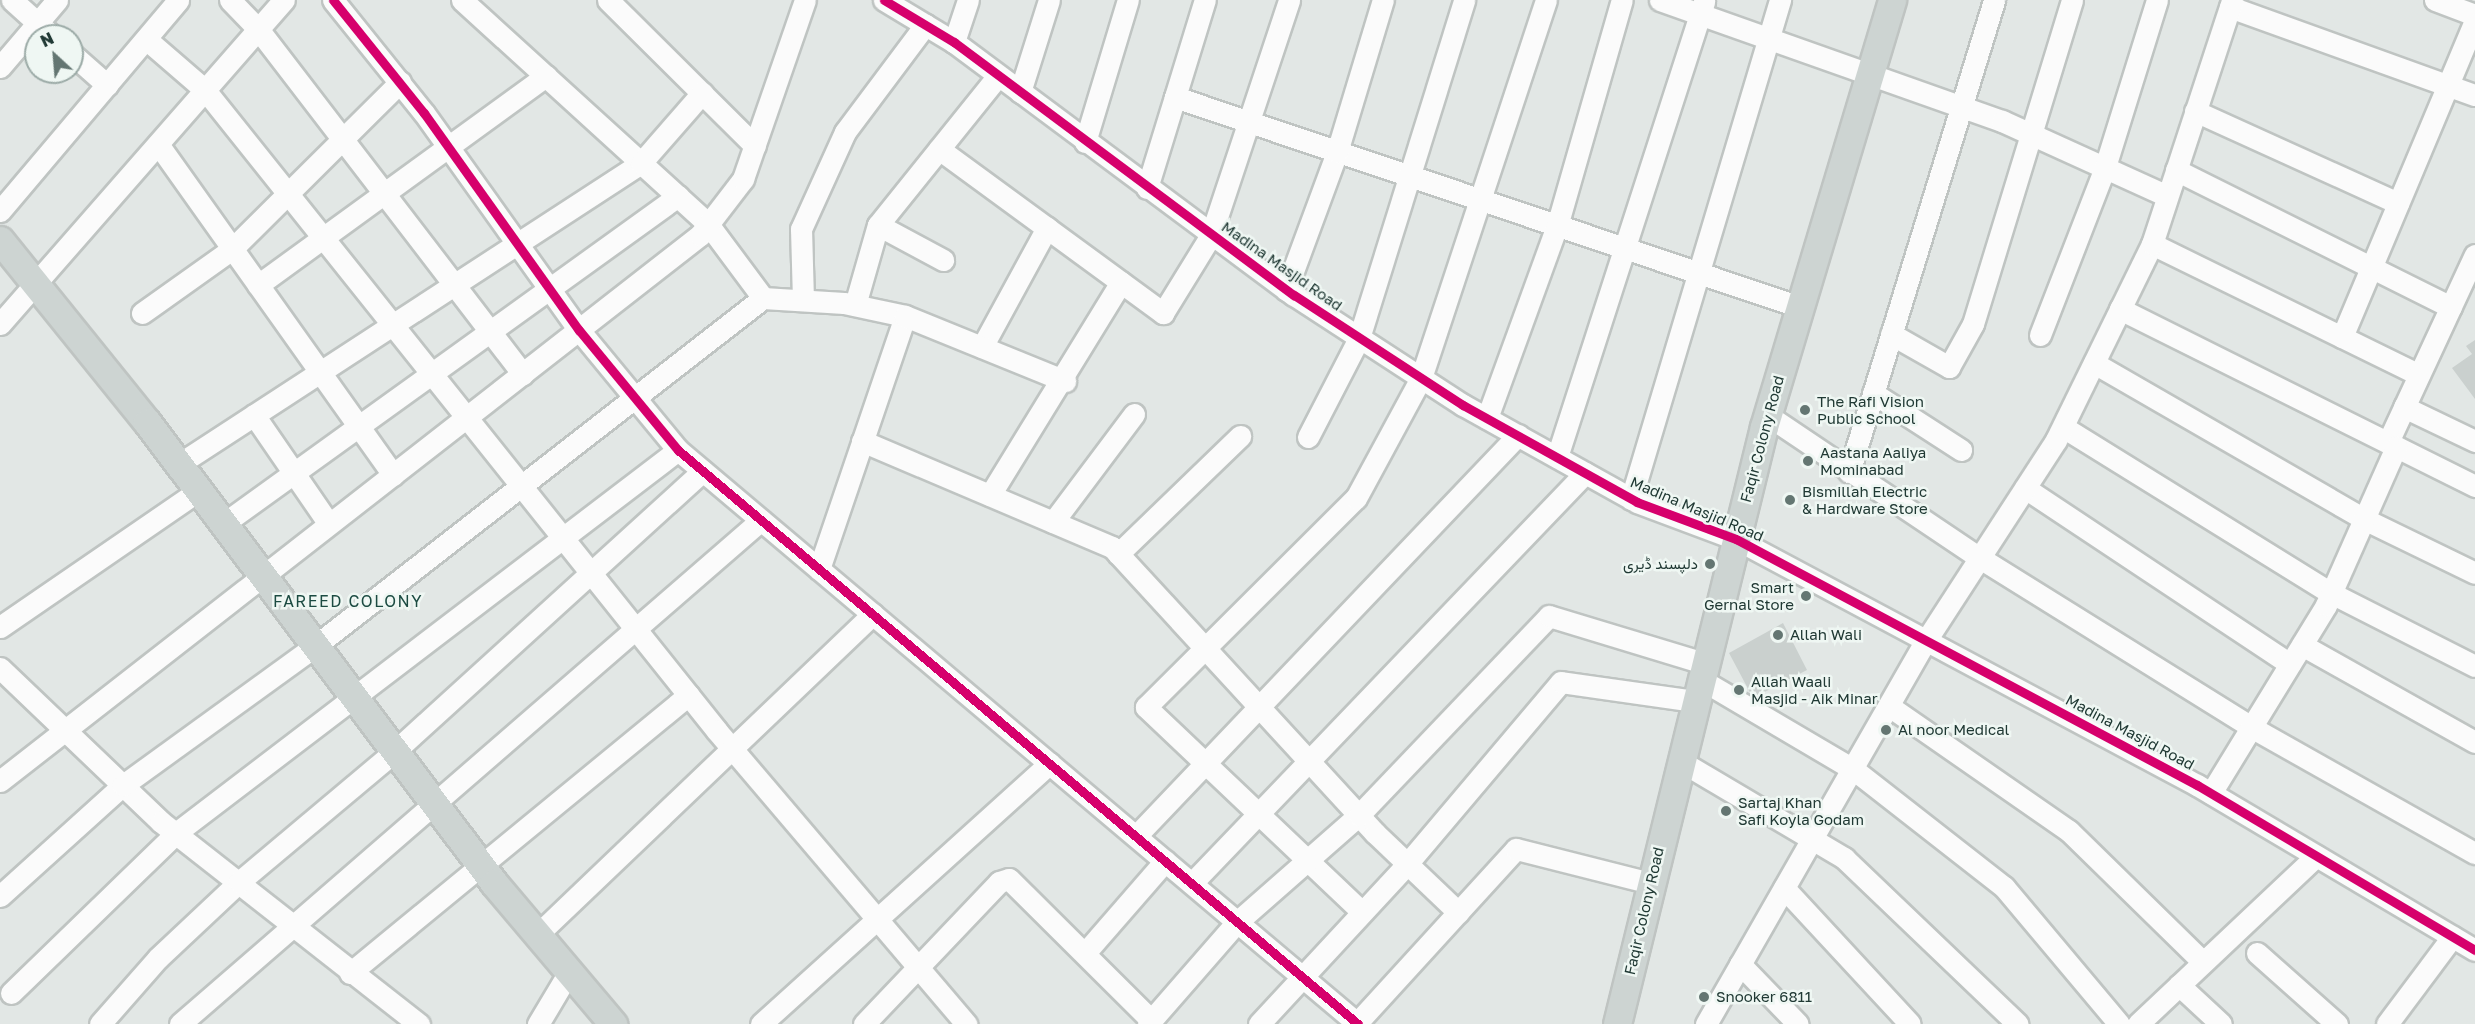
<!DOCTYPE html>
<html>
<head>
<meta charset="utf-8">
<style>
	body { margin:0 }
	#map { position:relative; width:2475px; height:1024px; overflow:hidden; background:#e2e7e5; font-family:"Golos Text",Vazirmatn,sans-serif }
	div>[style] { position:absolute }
	.building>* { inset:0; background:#cad0ce }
	.roads { filter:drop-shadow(2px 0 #bfc4c2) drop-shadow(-2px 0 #bfc4c2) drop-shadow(0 2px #bfc4c2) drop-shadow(0 -2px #bfc4c2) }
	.minor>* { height:21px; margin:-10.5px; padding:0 10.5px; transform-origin:10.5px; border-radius:10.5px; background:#fbfbfb }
	.major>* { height:27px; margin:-13.5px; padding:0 13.5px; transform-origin:13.5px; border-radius:13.5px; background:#cdd4d2 }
	.cycleway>* { height:9px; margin:-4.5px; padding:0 4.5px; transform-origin:4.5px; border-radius:4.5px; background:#d6006c }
	.dots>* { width:16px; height:16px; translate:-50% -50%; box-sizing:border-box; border:3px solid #eff7f3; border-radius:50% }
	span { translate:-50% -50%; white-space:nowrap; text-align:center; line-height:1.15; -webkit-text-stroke:5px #eff7f3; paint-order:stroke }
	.street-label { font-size:15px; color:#203934 }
	.poi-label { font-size:15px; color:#203934 }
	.left { translate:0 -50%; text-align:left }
	.right { translate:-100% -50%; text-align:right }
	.neighbourhood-label { font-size:16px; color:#1c4b42; letter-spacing:1.5px }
	.north { position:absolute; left:24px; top:24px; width:60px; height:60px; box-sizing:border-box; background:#eff7f3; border:2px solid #9caba7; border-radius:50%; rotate:334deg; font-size:16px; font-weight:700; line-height:24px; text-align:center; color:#203934 }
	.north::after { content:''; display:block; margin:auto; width:21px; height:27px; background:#647672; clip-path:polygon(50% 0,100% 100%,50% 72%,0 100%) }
</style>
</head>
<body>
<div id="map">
	<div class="building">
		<div style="clip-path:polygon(2475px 340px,2475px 399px,2452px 368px,2472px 354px,2466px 346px)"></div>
		<div style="clip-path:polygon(1783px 623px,1807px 670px,1753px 698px,1729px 653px)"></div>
	</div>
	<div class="roads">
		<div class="minor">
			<div style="left:12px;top:0;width:54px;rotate:42deg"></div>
			<div style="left:230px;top:0;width:40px;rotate:46deg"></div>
			<div style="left:258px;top:29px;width:435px;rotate:52.5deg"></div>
			<div style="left:333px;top:0;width:145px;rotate:51.2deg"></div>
			<div style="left:424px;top:113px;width:267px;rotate:54.5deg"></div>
			<div style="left:579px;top:330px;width:156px;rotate:50.5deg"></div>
			<div style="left:678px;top:450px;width:890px;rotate:40.17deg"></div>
			<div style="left:462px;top:0;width:333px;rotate:42.3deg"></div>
			<div style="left:708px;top:224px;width:92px;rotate:53.4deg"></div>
			<div style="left:608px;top:0;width:207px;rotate:44.8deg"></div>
			<div style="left:884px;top:0;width:82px;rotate:31deg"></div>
			<div style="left:954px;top:42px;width:424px;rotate:36.7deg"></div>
			<div style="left:1294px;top:295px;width:202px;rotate:33.1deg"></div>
			<div style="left:1463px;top:405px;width:199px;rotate:29.1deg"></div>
			<div style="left:1637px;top:502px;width:106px;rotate:20.5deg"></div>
			<div style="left:1736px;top:539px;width:523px;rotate:28.09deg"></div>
			<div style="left:2197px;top:785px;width:323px;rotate:30.7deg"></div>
			<div style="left:1660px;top:0;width:363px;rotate:19.5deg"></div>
			<div style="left:2002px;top:121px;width:181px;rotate:24.4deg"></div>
			<div style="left:2435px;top:0;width:43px;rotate:20.6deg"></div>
			<div style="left:2230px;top:7px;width:260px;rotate:19.8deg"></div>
			<div style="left:146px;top:39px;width:78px;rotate:40.8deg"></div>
			<div style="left:205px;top:90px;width:820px;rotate:51.38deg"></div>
			<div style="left:717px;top:731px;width:385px;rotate:49.6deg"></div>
			<div style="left:954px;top:42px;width:44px;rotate:-71.6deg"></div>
			<div style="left:72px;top:54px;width:47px;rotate:41.5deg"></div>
			<div style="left:0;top:67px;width:88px;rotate:-49.6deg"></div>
			<div style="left:1020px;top:92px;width:96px;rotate:-72.5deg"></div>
			<div style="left:1175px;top:97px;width:659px;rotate:18.57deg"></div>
			<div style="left:2195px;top:111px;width:223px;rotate:24.4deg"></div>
			<div style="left:1085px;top:142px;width:148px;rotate:-73.2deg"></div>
			<div style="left:158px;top:144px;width:406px;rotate:54.6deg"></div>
			<div style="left:939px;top:149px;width:278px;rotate:36.2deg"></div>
			<div style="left:1163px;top:313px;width:92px;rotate:-58.4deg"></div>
			<div style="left:1211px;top:235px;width:248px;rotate:-71.6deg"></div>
			<div style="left:2176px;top:170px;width:307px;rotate:26.5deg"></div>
			<div style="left:1147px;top:188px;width:197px;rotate:-72.9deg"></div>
			<div style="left:0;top:211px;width:276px;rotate:-49.8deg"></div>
			<div style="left:878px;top:225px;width:74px;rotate:28.3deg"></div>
			<div style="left:2152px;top:244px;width:297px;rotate:26.1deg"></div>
			<div style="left:258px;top:285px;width:356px;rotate:-36deg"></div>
			<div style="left:1286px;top:290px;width:147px;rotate:-69.7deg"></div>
			<div style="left:1337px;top:152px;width:159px;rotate:-73.2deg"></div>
			<div style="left:803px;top:300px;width:71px;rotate:-91.6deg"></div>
			<div style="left:801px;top:229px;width:107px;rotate:-65.6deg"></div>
			<div style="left:845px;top:132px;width:134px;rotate:-53.2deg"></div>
			<div style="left:855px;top:305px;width:83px;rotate:-74deg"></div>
			<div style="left:878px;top:225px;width:191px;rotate:-51.2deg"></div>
			<div style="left:2120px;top:309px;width:397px;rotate:26.5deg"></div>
			<div style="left:142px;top:313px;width:110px;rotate:-35.4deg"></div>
			<div style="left:232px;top:249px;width:237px;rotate:-44.8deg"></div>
			<div style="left:0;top:324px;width:431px;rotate:-48.8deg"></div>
			<div style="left:1891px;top:334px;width:67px;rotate:29.6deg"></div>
			<div style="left:1949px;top:367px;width:49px;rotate:-60.8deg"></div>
			<div style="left:1973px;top:324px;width:339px;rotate:-73deg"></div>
			<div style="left:2040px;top:335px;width:180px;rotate:-68.8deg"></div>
			<div style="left:2105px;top:167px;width:175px;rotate:-72.7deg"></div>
			<div style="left:2342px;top:337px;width:343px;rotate:-67.2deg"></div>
			<div style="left:982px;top:347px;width:136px;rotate:-61.4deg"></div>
			<div style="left:2094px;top:363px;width:312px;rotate:30deg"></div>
			<div style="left:2364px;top:519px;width:123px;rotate:25.9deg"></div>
			<div style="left:1873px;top:393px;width:105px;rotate:32.9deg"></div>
			<div style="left:2404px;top:407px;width:79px;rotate:25.6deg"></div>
			<div style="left:254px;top:415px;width:132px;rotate:55.5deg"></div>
			<div style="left:1767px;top:415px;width:257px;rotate:33.9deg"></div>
			<div style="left:1980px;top:558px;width:319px;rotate:31.9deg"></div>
			<div style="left:2251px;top:727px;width:257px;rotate:29.4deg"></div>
			<div style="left:1487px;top:418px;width:204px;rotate:-70deg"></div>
			<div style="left:1557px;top:226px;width:235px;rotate:-74deg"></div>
			<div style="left:2063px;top:427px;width:315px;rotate:31.8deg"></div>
			<div style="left:2331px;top:593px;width:161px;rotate:26.9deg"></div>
			<div style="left:1308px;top:437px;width:111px;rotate:-62.7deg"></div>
			<div style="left:1359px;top:338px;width:354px;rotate:-72.7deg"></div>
			<div style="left:862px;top:441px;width:272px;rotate:23deg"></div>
			<div style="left:1112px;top:547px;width:389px;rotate:47.4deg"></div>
			<div style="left:1375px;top:833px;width:115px;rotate:43.6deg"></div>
			<div style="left:2388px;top:442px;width:206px;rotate:-65.1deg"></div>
			<div style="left:1557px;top:457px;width:479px;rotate:-72.1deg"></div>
			<div style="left:179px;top:464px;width:551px;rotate:-33.08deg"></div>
			<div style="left:641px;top:163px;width:93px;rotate:-48.9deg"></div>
			<div style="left:1849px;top:472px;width:494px;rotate:-72.9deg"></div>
			<div style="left:2025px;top:488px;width:318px;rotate:33.6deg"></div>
			<div style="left:990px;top:495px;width:250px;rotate:-58.4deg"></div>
			<div style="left:1631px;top:499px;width:521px;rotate:-73.37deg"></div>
			<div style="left:1053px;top:522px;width:135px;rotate:-53.1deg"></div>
			<div style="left:223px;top:524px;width:561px;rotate:-35.79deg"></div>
			<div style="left:1118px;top:554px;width:170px;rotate:-44deg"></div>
			<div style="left:819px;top:569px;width:267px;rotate:-71.2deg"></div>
			<div style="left:0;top:627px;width:240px;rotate:-34.5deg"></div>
			<div style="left:2302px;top:645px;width:198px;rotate:29.3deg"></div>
			<div style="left:0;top:668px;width:223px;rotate:43.7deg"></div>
			<div style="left:161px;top:822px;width:328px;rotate:38.1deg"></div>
			<div style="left:1700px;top:679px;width:178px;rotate:30.5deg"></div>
			<div style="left:1853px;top:769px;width:192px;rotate:38deg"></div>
			<div style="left:2004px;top:887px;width:179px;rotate:50deg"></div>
			<div style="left:1889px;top:706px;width:219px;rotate:34.8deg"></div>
			<div style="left:2069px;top:831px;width:187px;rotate:44.4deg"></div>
			<div style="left:1680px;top:761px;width:191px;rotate:30.6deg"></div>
			<div style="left:1844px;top:858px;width:240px;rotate:43.7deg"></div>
			<div style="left:0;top:781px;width:888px;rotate:-37.95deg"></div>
			<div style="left:700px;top:235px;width:71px;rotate:-52.5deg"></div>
			<div style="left:743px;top:179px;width:189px;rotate:-70.9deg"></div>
			<div style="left:2211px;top:793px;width:220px;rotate:-58.5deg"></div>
			<div style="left:2326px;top:605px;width:173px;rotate:-66.1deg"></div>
			<div style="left:1136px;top:836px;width:554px;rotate:-46.39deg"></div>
			<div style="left:1192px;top:883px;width:568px;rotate:-46.21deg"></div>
			<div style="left:1784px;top:888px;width:185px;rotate:47.2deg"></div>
			<div style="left:0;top:896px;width:166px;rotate:-42.1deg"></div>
			<div style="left:123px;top:785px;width:237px;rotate:-35.9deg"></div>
			<div style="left:315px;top:646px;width:567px;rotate:-37.84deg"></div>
			<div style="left:763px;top:298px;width:81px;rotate:3.5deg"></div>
			<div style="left:844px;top:303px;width:62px;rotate:12deg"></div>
			<div style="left:905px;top:316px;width:173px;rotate:22.1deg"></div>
			<div style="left:1362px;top:912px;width:298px;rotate:-136.5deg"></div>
			<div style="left:1146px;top:707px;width:296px;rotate:-44.9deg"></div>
			<div style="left:1356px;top:498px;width:136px;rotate:-61.6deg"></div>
			<div style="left:1421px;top:378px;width:398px;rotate:-71.7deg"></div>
			<div style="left:538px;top:934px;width:463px;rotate:-43.7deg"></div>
			<div style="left:1085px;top:953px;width:122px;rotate:-49deg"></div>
			<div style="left:2257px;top:953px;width:107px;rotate:41.6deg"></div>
			<div style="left:1740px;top:964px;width:83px;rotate:46deg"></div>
			<div style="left:350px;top:973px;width:438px;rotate:-39.4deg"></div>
			<div style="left:2179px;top:985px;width:57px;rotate:42.9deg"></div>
			<div style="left:11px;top:993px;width:230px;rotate:-44.1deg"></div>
			<div style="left:176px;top:833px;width:631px;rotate:-37.34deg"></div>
			<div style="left:100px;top:1024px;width:88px;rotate:-48.7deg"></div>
			<div style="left:158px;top:958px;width:111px;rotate:-43.2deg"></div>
			<div style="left:239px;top:882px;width:204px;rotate:-40deg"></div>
			<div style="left:395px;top:751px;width:416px;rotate:-42.3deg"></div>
			<div style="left:180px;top:1024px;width:769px;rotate:-40.94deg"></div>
			<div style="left:538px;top:1024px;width:61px;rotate:-59.2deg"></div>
			<div style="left:761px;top:1024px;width:389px;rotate:-42.1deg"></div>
			<div style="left:864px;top:1024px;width:196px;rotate:-46.4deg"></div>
			<div style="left:999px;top:882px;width:10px;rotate:-17deg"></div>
			<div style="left:1009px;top:879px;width:200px;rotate:44.8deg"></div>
			<div style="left:1148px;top:1024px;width:134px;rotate:-48.9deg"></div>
			<div style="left:1236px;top:923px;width:164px;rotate:-41.3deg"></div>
			<div style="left:1359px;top:815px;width:275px;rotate:-46.3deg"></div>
			<div style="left:1549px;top:616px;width:162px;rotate:16.9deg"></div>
			<div style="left:1259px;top:1024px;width:218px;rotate:-47.2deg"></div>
			<div style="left:1407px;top:864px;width:238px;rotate:-49.8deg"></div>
			<div style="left:1561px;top:682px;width:135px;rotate:8.1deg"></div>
			<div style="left:1356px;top:1024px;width:237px;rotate:-47.6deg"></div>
			<div style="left:1516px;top:849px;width:138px;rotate:14.2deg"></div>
			<div style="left:1706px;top:1024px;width:440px;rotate:-60.2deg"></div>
			<div style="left:1925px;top:642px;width:241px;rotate:-57deg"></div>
			<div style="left:2056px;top:440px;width:218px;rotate:-63.9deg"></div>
			<div style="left:2152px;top:244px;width:257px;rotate:-71.8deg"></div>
			<div style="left:2138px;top:1024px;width:245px;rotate:-43.3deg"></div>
			<div style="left:2387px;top:1024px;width:109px;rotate:-53.2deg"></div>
		</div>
		<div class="major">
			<div style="left:0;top:240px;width:234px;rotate:51.1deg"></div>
			<div style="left:147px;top:422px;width:577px;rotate:53.03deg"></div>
			<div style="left:494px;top:883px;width:185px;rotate:49.8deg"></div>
			<div style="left:1617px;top:1024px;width:615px;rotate:-76.17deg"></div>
			<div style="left:1764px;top:427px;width:446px;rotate:-73.3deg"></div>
		</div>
	</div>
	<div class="cycleway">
		<div style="left:333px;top:0;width:145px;rotate:51.2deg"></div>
		<div style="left:424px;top:113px;width:267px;rotate:54.5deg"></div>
		<div style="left:579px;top:330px;width:156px;rotate:50.5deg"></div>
		<div style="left:678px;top:450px;width:890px;rotate:40.17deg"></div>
		<div style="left:884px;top:0;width:82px;rotate:31deg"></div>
		<div style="left:954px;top:42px;width:424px;rotate:36.7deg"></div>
		<div style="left:1294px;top:295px;width:202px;rotate:33.1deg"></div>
		<div style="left:1463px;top:405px;width:199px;rotate:29.1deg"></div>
		<div style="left:1637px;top:502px;width:106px;rotate:20.5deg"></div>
		<div style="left:1736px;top:539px;width:523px;rotate:28.09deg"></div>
		<div style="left:2197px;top:785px;width:323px;rotate:30.7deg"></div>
	</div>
	<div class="dots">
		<div style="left:1805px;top:410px;background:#647672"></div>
		<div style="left:1808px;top:461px;background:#647672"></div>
		<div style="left:1790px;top:500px;background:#647672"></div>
		<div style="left:1710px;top:564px;background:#647672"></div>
		<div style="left:1806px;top:596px;background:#647672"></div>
		<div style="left:1778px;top:635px;background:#647672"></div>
		<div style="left:1739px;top:690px;background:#647672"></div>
		<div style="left:1886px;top:730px;background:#647672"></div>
		<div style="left:1726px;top:811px;background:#647672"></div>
		<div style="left:1704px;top:997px;background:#647672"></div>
	</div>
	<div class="street-label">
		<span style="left:1282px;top:266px;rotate:35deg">Madina Masjid Road</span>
		<span style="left:1762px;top:439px;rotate:-75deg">Faqir Colony Road</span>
		<span style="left:1697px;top:509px;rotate:23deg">Madina Masjid Road</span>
		<span style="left:2130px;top:732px;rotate:28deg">Madina Masjid Road</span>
		<span style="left:1644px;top:911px;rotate:-77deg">Faqir Colony Road</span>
	</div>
	<div class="poi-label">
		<span class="left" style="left:1817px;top:410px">The Rafi Vision<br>Public School</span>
		<span class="left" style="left:1820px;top:461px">Aastana Aaliya<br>Mominabad</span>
		<span class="left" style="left:1802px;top:500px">Bismillah Electric<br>&amp; Hardware Store</span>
		<span class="right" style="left:1698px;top:564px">دلپسند ڈیری</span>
		<span class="right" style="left:1794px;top:596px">Smart<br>Gernal Store</span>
		<span class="left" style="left:1790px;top:635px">Allah Wali</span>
		<span class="left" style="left:1751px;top:690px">Allah Waali<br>Masjid - Aik Minar</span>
		<span class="left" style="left:1898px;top:730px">Al noor Medical</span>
		<span class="left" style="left:1738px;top:811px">Sartaj Khan<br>Safi Koyla Godam</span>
		<span class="left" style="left:1716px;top:997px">Snooker 6811</span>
	</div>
	<div class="neighbourhood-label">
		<span style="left:348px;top:601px">FAREED COLONY</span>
	</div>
	<div class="north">N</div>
</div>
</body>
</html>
